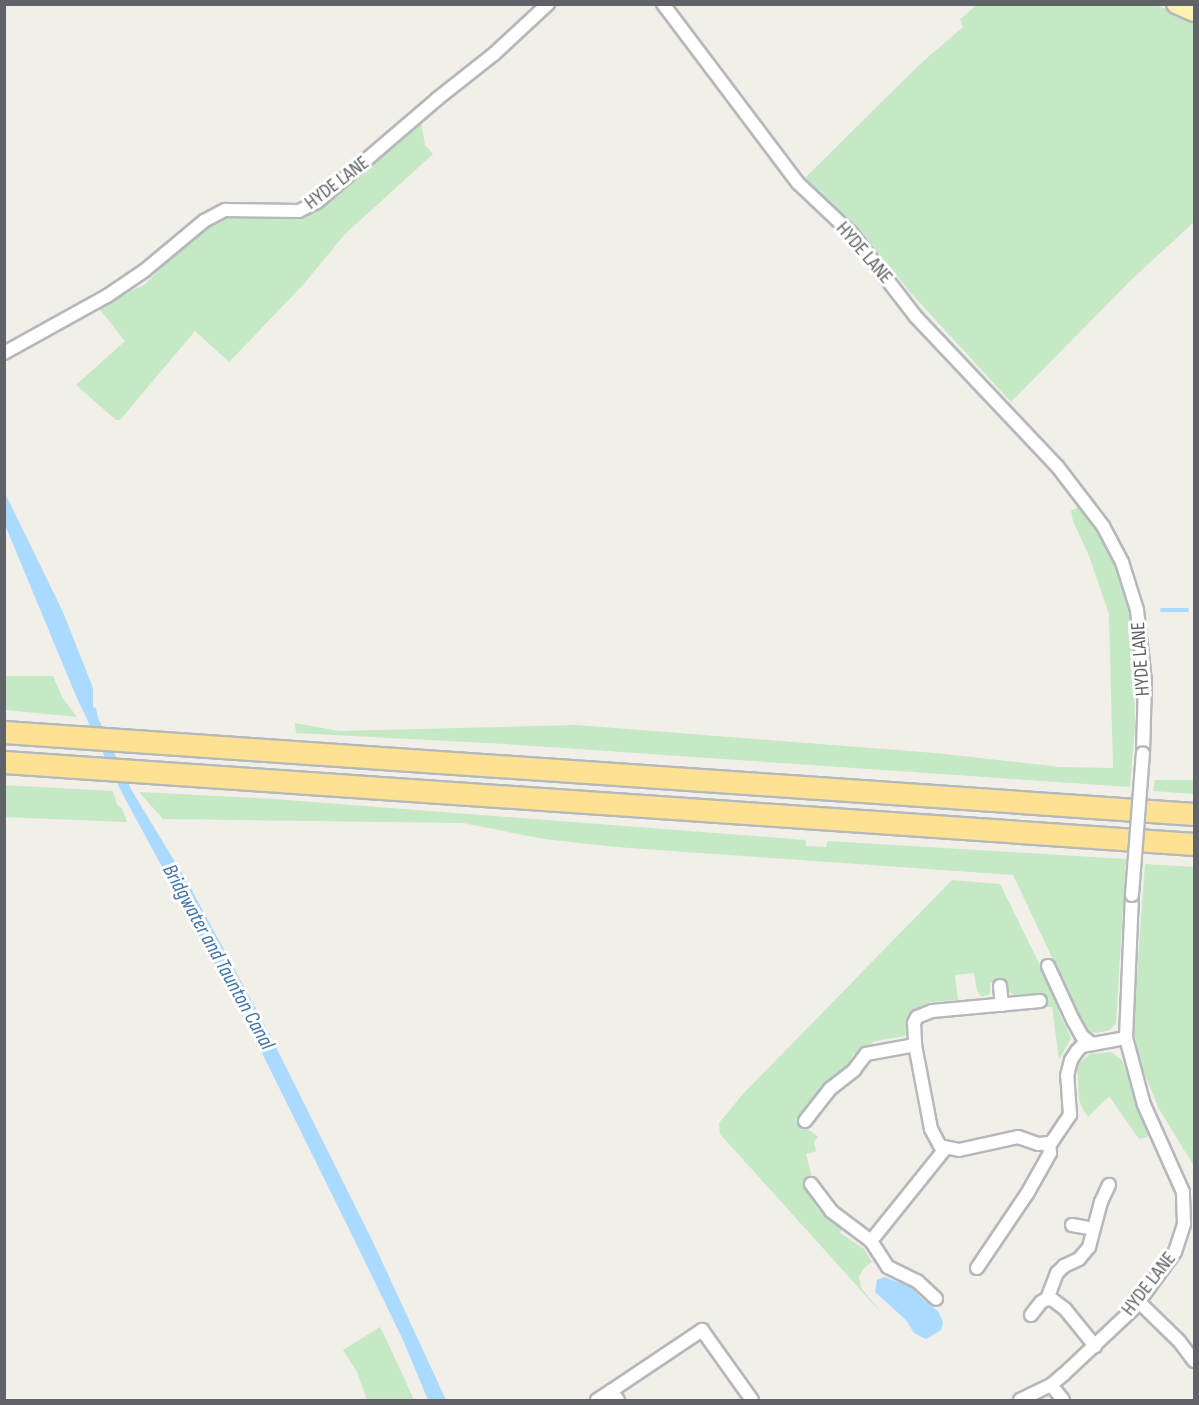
<!DOCTYPE html>
<html>
<head>
<meta charset="utf-8">
<style>
	body { margin:0 }
	#map { position:relative; width:1199px; height:1405px; overflow:hidden; background:#f1efe8; font-family:"Sofia Sans Condensed",sans-serif }
	div>[style] { position:absolute }
	.green>* { inset:0; background:#c5e8c5 }
	.water>* { inset:0; background:#aadaff }
	.stream>* { height:4px; margin:-2px; padding:0 2px; transform-origin:2px; border-radius:2px; background:#aadaff }
	.roads { filter:drop-shadow(2px 0 #b5b8bc) drop-shadow(-2px 0 #b5b8bc) drop-shadow(0 2px #b5b8bc) drop-shadow(0 -2px #b5b8bc) }
	.street>* { height:12px; margin:-6px; padding:0 6px; transform-origin:6px; border-radius:6px; background:#fff }
	.primary>* { height:18px; margin:-9px; padding:0 9px; transform-origin:9px; border-radius:9px; background:#fff2af }
	.highway>* { height:21px; margin:-10.5px; padding:0 10.5px; transform-origin:10.5px; border-radius:10.5px; background:#fde293 }
	.bridges { filter:drop-shadow(2px 0 #b5b8bc) drop-shadow(-2px 0 #b5b8bc) drop-shadow(0 2px #b5b8bc) drop-shadow(0 -2px #b5b8bc) }
	.street-bridge>* { height:12px; margin:-6px; padding:0 6px; transform-origin:6px; border-radius:6px; background:#fff }
	span { translate:-50% -50%; white-space:nowrap; text-align:center; line-height:1.15; -webkit-text-stroke:6px #fff; paint-order:stroke }
	.street-label { font-size:20px; color:#5f6368 }
	.water-label { font-size:21px; color:#4174aa; font-style:italic }
	.frame { position:absolute; inset:0; border:6px solid #5f6368; pointer-events:none }
</style>
</head>
<body>
<div id="map">
	<div class="green">
		<div style="clip-path:polygon(977px 5px,1156px 5px,1194px 21px,1194px 222px,1131px 280px,1011px 402px,910px 292px,860px 230px,816px 193px,806px 177px,919px 65px,963px 27px,960px 19px)"></div>
		<div style="clip-path:polygon(421px 122px,425px 145px,433px 154px,345px 234px,302px 286px,229px 362px,195px 331px,120px 420px,116px 420px,76px 385px,125px 341px,97px 306px,144px 285px,194px 235px,214px 221px,229px 215px,295px 218px,308px 215px)"></div>
		<div style="clip-path:polygon(1078px 507px,1098px 531px,1115px 566px,1125px 590px,1133px 632px,1135px 725px,1130px 787px,505px 744px,296px 733px,295px 723px,339px 731px,577px 725px,935px 753px,1060px 767px,1113px 768px,1109px 614px,1089px 556px,1073px 521px,1071px 511px)"></div>
		<div style="clip-path:polygon(5px 676px,53px 676px,62px 697px,77px 717px,5px 710px)"></div>
		<div style="clip-path:polygon(1155px 780px,1194px 780px,1194px 794px,1153px 791px)"></div>
		<div style="clip-path:polygon(4px 785px,113px 791px,117px 805px,122px 808px,127px 822px,5px 817px)"></div>
		<div style="clip-path:polygon(139px 792px,274px 799px,806px 840px,806px 846px,826px 847px,828px 841px,1126px 859px,1116px 1023px,1110px 1030px,1097px 1033px,1089px 1031px,1083px 1023px,1013px 875px,616px 847px,544px 839px,463px 823px,163px 819px)"></div>
		<div style="clip-path:polygon(1145px 864px,1194px 867px,1194px 1166px,1159px 1109px,1141px 1065px,1133px 1029px)"></div>
		<div style="clip-path:polygon(952px 880px,1000px 884px,1060px 1006px,1058px 1010px,1071px 1038px,1059px 1060px,1052px 1007px,1045px 1007px,1043px 993px,1013px 995px,1009px 991px,1007px 981px,990px 983px,990px 994px,982px 997px,977px 991px,974px 973px,955px 975px,958px 1000px,930px 1002px,922px 1006px,910px 1016px,905px 1036px,875px 1041px,871px 1044px,871px 1050px,858px 1056px,854px 1053px,850px 1060px,854px 1063px,818px 1094px,799px 1122px,818px 1137px,814px 1142px,816px 1151px,806px 1154px,812px 1178px,806px 1183px,820px 1202px,816px 1206px,820px 1211px,824px 1208px,833px 1220px,843px 1227px,840px 1233px,864px 1249px,872px 1262px,865px 1267px,859px 1276px,861px 1288px,885px 1317px,720px 1134px,719px 1123px,743px 1094px)"></div>
		<div style="clip-path:polygon(1111px 1052px,1122px 1060px,1149px 1133px,1147px 1137px,1139px 1139px,1109px 1096px,1088px 1117px,1084px 1111px,1079px 1100px,1077px 1065px,1090px 1054px)"></div>
		<div style="clip-path:polygon(380px 1327px,386px 1339px,414px 1400px,367px 1400px,357px 1372px,343px 1350px)"></div>
	</div>
	<div class="water">
		<div style="clip-path:polygon(4px 491px,63px 612px,93px 688px,93px 707px,96px 708px,98px 718px,132px 791px,189px 885px,271px 1037px,373px 1242px,446px 1400px,428px 1400px,403px 1340px,352px 1235px,254px 1037px,121px 791px,76px 696px,5px 525px)"></div>
		<div style="clip-path:polygon(884px 1277px,912px 1287px,920px 1297px,938px 1311px,943px 1322px,941px 1330px,926px 1339px,914px 1333px,906px 1320px,875px 1292px,877px 1280px)"></div>
	</div>
	<div class="stream">
		<div style="left:1162px;top:610px;width:25px"></div>
	</div>
	<div class="roads">
		<div class="street">
			<div style="left:663px;top:4px;width:224px;rotate:53deg"></div>
			<div style="left:798px;top:183px;width:74px;rotate:43.4deg"></div>
			<div style="left:852px;top:234px;width:105px;rotate:52.4deg"></div>
			<div style="left:916px;top:317px;width:205px;rotate:46.6deg"></div>
			<div style="left:1057px;top:466px;width:76px;rotate:52.5deg"></div>
			<div style="left:1103px;top:526px;width:41px;rotate:62.2deg"></div>
			<div style="left:1122px;top:562px;width:50px;rotate:72.6deg"></div>
			<div style="left:1137px;top:610px;width:71px;rotate:83.6deg"></div>
			<div style="left:1145px;top:681px;width:72px;rotate:91.6deg"></div>
			<div style="left:4px;top:353px;width:118px;rotate:-29deg"></div>
			<div style="left:107px;top:296px;width:45px;rotate:-34deg"></div>
			<div style="left:144px;top:271px;width:78px;rotate:-39.8deg"></div>
			<div style="left:204px;top:221px;width:24px;rotate:-28deg"></div>
			<div style="left:225px;top:210px;width:74px;rotate:0.8deg"></div>
			<div style="left:299px;top:211px;width:20px;rotate:-27deg"></div>
			<div style="left:317px;top:202px;width:158px;rotate:-40.6deg"></div>
			<div style="left:437px;top:99px;width:73px;rotate:-38.3deg"></div>
			<div style="left:494px;top:54px;width:74px;rotate:-42.8deg"></div>
			<div style="left:1048px;top:966px;width:60px;rotate:65.2deg"></div>
			<div style="left:1073px;top:1020px;width:18px;rotate:61deg"></div>
			<div style="left:1082px;top:1036px;width:13px;rotate:39deg"></div>
			<div style="left:1000px;top:986px;width:19px;rotate:84deg"></div>
			<div style="left:1040px;top:1001px;width:108px;rotate:174.7deg"></div>
			<div style="left:932px;top:1011px;width:16px;rotate:158deg"></div>
			<div style="left:917px;top:1017px;width:7px;rotate:117deg"></div>
			<div style="left:914px;top:1023px;width:22px;rotate:87deg"></div>
			<div style="left:915px;top:1045px;width:86px;rotate:79.2deg"></div>
			<div style="left:931px;top:1129px;width:19px;rotate:62deg"></div>
			<div style="left:940px;top:1146px;width:19px;rotate:12deg"></div>
			<div style="left:959px;top:1150px;width:60px;rotate:-12.4deg"></div>
			<div style="left:1018px;top:1137px;width:21px;rotate:19deg"></div>
			<div style="left:1038px;top:1144px;width:13px;rotate:-4deg"></div>
			<div style="left:1051px;top:1143px;width:34px;rotate:-56deg"></div>
			<div style="left:1070px;top:1115px;width:39px;rotate:-94deg"></div>
			<div style="left:1067px;top:1076px;width:16px;rotate:-76deg"></div>
			<div style="left:1071px;top:1060px;width:11px;rotate:-56deg"></div>
			<div style="left:1077px;top:1051px;width:7px;rotate:-45deg"></div>
			<div style="left:1082px;top:1046px;width:45px;rotate:-10.3deg"></div>
			<div style="left:805px;top:1121px;width:41px;rotate:-52deg"></div>
			<div style="left:830px;top:1089px;width:31px;rotate:-38deg"></div>
			<div style="left:854px;top:1070px;width:20px;rotate:-53deg"></div>
			<div style="left:866px;top:1054px;width:50px;rotate:-10.4deg"></div>
			<div style="left:811px;top:1184px;width:34px;rotate:53deg"></div>
			<div style="left:831px;top:1211px;width:50px;rotate:36.9deg"></div>
			<div style="left:871px;top:1241px;width:118px;rotate:-51.2deg"></div>
			<div style="left:1072px;top:1225px;width:22px;rotate:10deg"></div>
			<div style="left:871px;top:1241px;width:31px;rotate:57deg"></div>
			<div style="left:888px;top:1267px;width:32px;rotate:26deg"></div>
			<div style="left:917px;top:1281px;width:26px;rotate:43deg"></div>
			<div style="left:977px;top:1268px;width:89px;rotate:-56deg"></div>
			<div style="left:1027px;top:1194px;width:47px;rotate:-60.7deg"></div>
			<div style="left:1050px;top:1153px;width:10px;rotate:-96deg"></div>
			<div style="left:1047px;top:1299px;width:28px;rotate:-69deg"></div>
			<div style="left:1057px;top:1273px;width:10px;rotate:-45deg"></div>
			<div style="left:1064px;top:1266px;width:17px;rotate:-25deg"></div>
			<div style="left:1079px;top:1259px;width:16px;rotate:-50deg"></div>
			<div style="left:1089px;top:1247px;width:47px;rotate:-75.1deg"></div>
			<div style="left:1101px;top:1202px;width:19px;rotate:-65deg"></div>
			<div style="left:1139px;top:1302px;width:56px;rotate:44.3deg"></div>
			<div style="left:1179px;top:1341px;width:25px;rotate:53deg"></div>
			<div style="left:1031px;top:1315px;width:16px;rotate:-52deg"></div>
			<div style="left:1041px;top:1302px;width:7px;rotate:-27deg"></div>
			<div style="left:1047px;top:1299px;width:6px;rotate:9deg"></div>
			<div style="left:1053px;top:1300px;width:15px;rotate:37deg"></div>
			<div style="left:1065px;top:1309px;width:48px;rotate:51deg"></div>
			<div style="left:1051px;top:1385px;width:19px;rotate:51deg"></div>
			<div style="left:611px;top:1391px;width:110px;rotate:-33.8deg"></div>
			<div style="left:702px;top:1330px;width:86px;rotate:54.5deg"></div>
			<div style="left:597px;top:1400px;width:17px;rotate:-33deg"></div>
			<div style="left:611px;top:1391px;width:11px;rotate:52deg"></div>
			<div style="left:1020px;top:1400px;width:34px;rotate:-26deg"></div>
			<div style="left:1051px;top:1385px;width:16px;rotate:-40deg"></div>
			<div style="left:1063px;top:1375px;width:98px;rotate:-43.3deg"></div>
			<div style="left:1134px;top:1308px;width:69px;rotate:-53.8deg"></div>
			<div style="left:1175px;top:1252px;width:29px;rotate:-72deg"></div>
			<div style="left:1184px;top:1224px;width:32px;rotate:-92deg"></div>
			<div style="left:1183px;top:1192px;width:95px;rotate:-114.1deg"></div>
			<div style="left:1144px;top:1105px;width:69px;rotate:-105deg"></div>
			<div style="left:1126px;top:1038px;width:143px;rotate:-87.6deg"></div>
		</div>
		<div class="primary">
			<div style="left:1176px;top:4px;width:20px;rotate:24deg"></div>
		</div>
		<div class="highway">
			<div style="left:4px;top:732px;width:1193px;rotate:3.94deg"></div>
			<div style="left:4px;top:762px;width:1193px;rotate:3.94deg"></div>
		</div>
	</div>
	<div class="bridges">
		<div class="street-bridge">
			<div style="left:1132px;top:895px;width:142px;rotate:-85.6deg"></div>
		</div>
	</div>
	<div class="street-label">
		<span style="left:337px;top:183px;rotate:-37deg">HYDE LANE</span>
		<span style="left:864px;top:253px;rotate:49deg">HYDE LANE</span>
		<span style="left:1141px;top:659px;rotate:-94deg">HYDE LANE</span>
		<span style="left:1149px;top:1284px;rotate:-52deg">HYDE LANE</span>
	</div>
	<div class="water-label">
		<span style="left:218px;top:957px;rotate:61deg">Bridgwater and Taunton Canal</span>
	</div>
	<div class="frame"></div>
</div>
</body>
</html>
